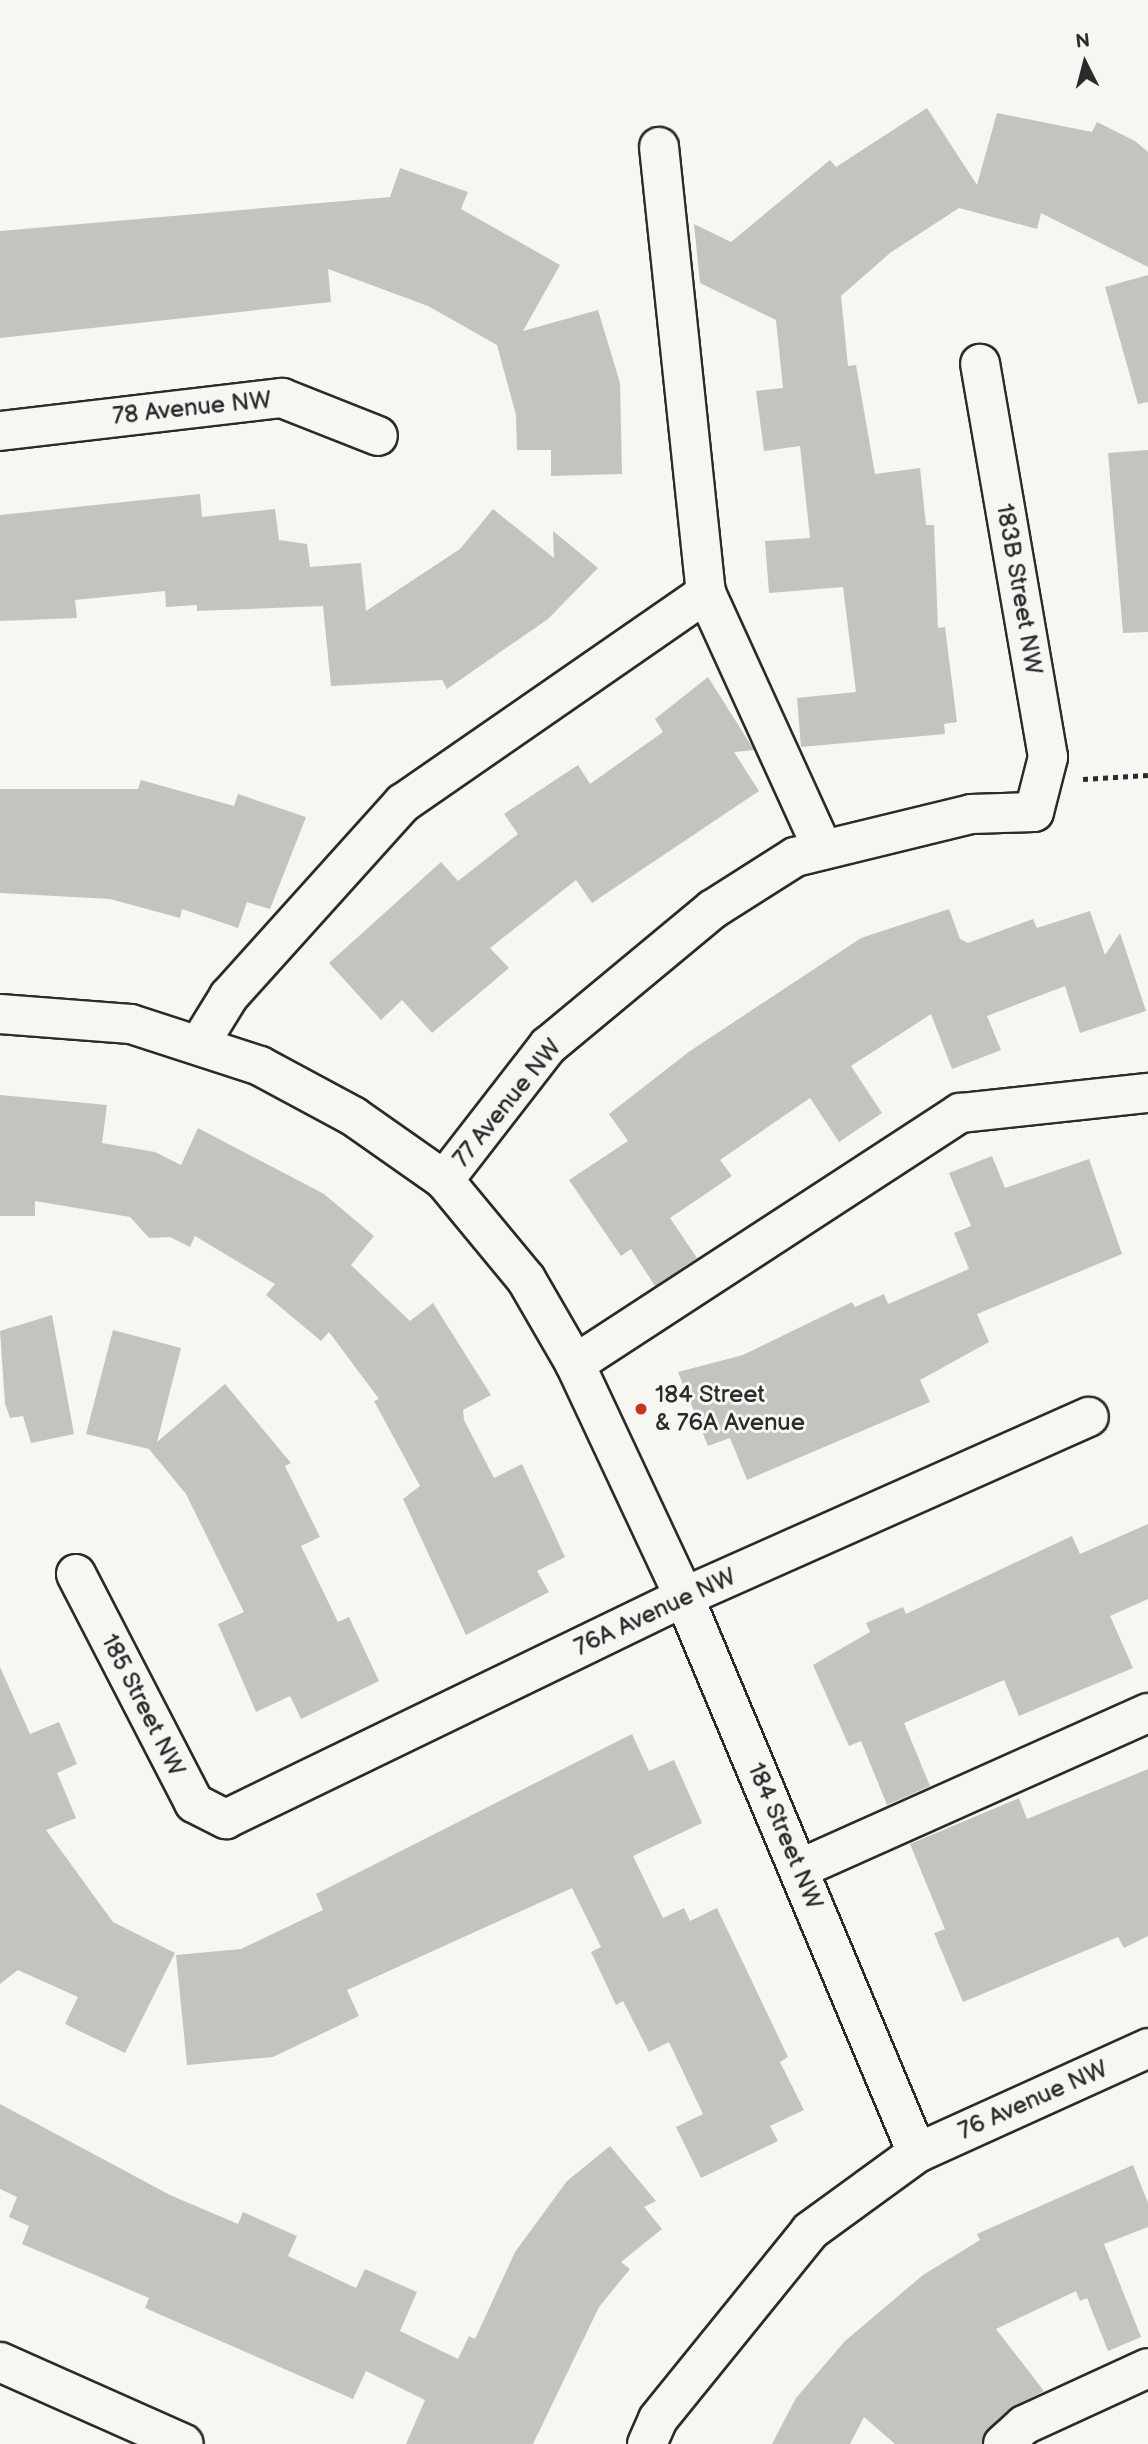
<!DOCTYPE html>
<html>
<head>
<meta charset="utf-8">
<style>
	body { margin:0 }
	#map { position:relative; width:1148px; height:2444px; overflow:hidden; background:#f6f6f2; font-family:"Balsamiq Sans",sans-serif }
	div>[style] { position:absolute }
	.building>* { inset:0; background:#c3c3c0 }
	.path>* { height:4.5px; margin-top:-2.25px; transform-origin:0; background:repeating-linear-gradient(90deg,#2b2b2b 0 5px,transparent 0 10px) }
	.roads { filter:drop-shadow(2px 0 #2b2b2b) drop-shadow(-2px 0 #2b2b2b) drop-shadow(0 2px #2b2b2b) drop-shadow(0 -2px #2b2b2b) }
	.minor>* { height:38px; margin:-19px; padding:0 19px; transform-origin:19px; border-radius:19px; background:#f6f6f2 }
	.dots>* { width:19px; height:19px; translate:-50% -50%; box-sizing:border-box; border:4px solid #f6f6f2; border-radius:50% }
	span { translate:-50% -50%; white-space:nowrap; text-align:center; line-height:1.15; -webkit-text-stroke:6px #f6f6f2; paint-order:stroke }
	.street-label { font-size:24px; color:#2b2b2b }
	.poi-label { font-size:24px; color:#2b2b2b }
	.left { translate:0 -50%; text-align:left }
	.north { position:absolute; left:1050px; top:28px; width:70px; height:70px; -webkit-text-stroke:5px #f6f6f2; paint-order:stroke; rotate:354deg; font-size:19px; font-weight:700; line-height:28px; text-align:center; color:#2b2b2b }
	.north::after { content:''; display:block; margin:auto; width:24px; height:32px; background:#2b2b2b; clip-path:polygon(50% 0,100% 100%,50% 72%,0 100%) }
</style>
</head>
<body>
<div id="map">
	<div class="building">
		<div style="clip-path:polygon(927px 108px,977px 185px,997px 113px,1092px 132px,1097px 122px,1135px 141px,1148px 152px,1148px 267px,1041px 213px,1037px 229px,959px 208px,890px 253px,841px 296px,848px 366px,856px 365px,875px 474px,920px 468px,926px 525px,934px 525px,938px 628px,945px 627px,957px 722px,944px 724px,945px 734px,801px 747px,797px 698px,856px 692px,843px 587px,769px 593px,765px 541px,810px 538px,800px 446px,764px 451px,756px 391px,783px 388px,776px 320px,700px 283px,694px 224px,731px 242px,830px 160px,836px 167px)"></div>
		<div style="clip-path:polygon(400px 168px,468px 192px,461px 209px,560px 265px,523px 331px,598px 310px,620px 383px,622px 474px,551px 476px,551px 450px,517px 450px,516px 415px,497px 345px,428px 306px,328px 269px,331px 302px,0 338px,0 231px,390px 197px)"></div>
		<div style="clip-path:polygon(1148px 275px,1148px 402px,1138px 404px,1105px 287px)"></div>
		<div style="clip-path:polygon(1148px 450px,1148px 632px,1123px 633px,1108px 453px)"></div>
		<div style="clip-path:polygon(200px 494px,202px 517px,275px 509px,279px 540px,307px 544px,310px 567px,361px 563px,366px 611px,460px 549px,493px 509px,554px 558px,553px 531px,598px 568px,548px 619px,447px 689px,442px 680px,331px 686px,323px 606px,197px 611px,197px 605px,166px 607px,165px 591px,75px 600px,77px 618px,0 621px,0 515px)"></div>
		<div style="clip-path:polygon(708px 677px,754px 750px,734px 752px,759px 791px,592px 903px,576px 880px,490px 948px,509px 968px,432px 1033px,402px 1000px,381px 1020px,329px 963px,441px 862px,458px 881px,518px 834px,504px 814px,578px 765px,590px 784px,663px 732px,655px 719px)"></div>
		<div style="clip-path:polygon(141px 780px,234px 806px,238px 794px,306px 817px,270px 909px,247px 902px,238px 928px,182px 909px,180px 918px,110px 899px,0 893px,0 789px,138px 789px)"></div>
		<div style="clip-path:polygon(949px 909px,960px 939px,968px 943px,1033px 919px,1037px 928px,1090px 911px,1105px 955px,1120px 933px,1146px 1011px,1080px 1033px,1065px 986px,987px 1016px,1001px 1050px,952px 1069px,931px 1014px,851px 1066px,882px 1113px,839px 1142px,810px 1098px,720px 1160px,732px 1176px,670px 1218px,697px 1258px,655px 1286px,631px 1249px,621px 1256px,569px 1180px,628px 1141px,609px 1114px,690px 1051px,861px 938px)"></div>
		<div style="clip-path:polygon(0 1095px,107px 1105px,102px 1143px,155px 1152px,181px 1165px,198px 1128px,324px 1194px,374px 1236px,351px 1265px,410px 1321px,433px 1303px,491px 1395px,463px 1410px,464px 1420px,494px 1478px,522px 1464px,565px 1557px,537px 1571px,549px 1592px,466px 1635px,403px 1499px,420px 1486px,374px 1401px,379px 1399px,329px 1332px,321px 1341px,266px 1295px,275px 1284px,195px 1236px,190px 1247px,170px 1237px,149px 1238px,130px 1217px,35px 1201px,35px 1216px,0 1216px)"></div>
		<div style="clip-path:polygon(992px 1156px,1005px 1188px,1089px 1159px,1122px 1254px,977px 1314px,989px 1342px,920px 1380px,930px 1402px,747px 1480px,730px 1438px,708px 1446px,678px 1372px,743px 1355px,852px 1302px,855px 1307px,884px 1294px,888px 1304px,969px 1269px,954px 1233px,971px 1226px,949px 1173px)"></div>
		<div style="clip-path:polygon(52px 1315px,74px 1434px,31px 1443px,23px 1416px,10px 1418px,5px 1404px,0 1331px)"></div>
		<div style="clip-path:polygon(113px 1330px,181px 1348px,157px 1442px,225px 1384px,291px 1463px,285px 1466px,320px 1537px,301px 1546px,338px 1622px,349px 1617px,379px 1681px,301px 1719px,290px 1696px,256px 1712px,218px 1624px,244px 1612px,186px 1494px,149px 1449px,86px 1434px)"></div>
		<div style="clip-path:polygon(1148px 1524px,1148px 1599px,1110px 1616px,1133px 1668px,1019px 1716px,1004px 1680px,904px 1723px,930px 1786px,887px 1805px,861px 1741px,849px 1746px,813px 1665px,870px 1632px,866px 1623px,903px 1607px,906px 1614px,1072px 1536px,1080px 1554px)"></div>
		<div style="clip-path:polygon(0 1667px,30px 1734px,59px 1722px,77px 1764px,57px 1773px,76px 1818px,46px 1830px,113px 1922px,175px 1953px,125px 2053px,65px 2024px,78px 1997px,18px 1970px,0 1984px)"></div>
		<div style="clip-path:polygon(632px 1734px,649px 1771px,674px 1760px,702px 1823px,633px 1856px,663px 1918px,684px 1908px,690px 1921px,717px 1908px,788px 2057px,780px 2062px,804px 2110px,770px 2126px,778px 2141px,701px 2178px,676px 2127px,703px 2114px,669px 2042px,649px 2052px,623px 2001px,616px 2005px,591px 1952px,601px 1947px,572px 1888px,347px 1990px,359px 2016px,273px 2057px,187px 2065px,176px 1955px,241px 1949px,323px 1910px,316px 1894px)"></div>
		<div style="clip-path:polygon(1148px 1769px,1148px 1936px,1124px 1948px,1118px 1937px,963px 2002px,934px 1933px,945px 1929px,910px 1844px,1019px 1798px,1027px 1819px)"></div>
		<div style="clip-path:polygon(0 2104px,170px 2195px,238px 2224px,243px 2212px,297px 2236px,288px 2256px,356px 2288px,365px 2269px,417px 2292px,400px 2331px,458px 2359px,469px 2336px,475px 2339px,515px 2252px,567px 2181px,610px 2146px,656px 2201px,644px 2207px,662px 2229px,621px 2262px,630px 2269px,599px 2307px,533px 2444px,406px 2444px,425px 2400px,366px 2371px,353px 2399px,145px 2308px,149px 2298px,22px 2244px,29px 2226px,9px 2217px,17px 2197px,0 2189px)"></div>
		<div style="clip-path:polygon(1133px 2165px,1148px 2203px,1148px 2227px,1104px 2244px,1141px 2337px,1108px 2351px,1087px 2298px,1080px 2301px,1076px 2291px,996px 2329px,1044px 2391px,1009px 2409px,982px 2444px,895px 2444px,864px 2417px,850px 2444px,772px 2444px,796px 2398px,845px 2341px,923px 2275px,980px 2240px,977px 2234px)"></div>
	</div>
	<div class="path">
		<div style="left:1083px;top:779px;width:65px;rotate:-3.5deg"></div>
	</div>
	<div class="roads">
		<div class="minor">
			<div style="left:659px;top:147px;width:448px;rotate:84deg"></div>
			<div style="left:706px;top:593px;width:282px;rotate:65.5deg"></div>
			<div style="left:0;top:431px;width:284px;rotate:-6.7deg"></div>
			<div style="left:282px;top:398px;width:103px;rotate:21.6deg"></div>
			<div style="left:0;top:1014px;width:131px;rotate:4.4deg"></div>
			<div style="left:131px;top:1024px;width:136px;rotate:18deg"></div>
			<div style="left:260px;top:1066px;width:106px;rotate:28.3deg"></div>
			<div style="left:353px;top:1116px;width:111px;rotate:35.1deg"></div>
			<div style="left:444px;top:1180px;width:129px;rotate:50.4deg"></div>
			<div style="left:526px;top:1279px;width:98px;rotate:60deg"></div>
			<div style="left:575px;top:1364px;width:257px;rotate:64.9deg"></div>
			<div style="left:684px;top:1597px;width:603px;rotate:67.26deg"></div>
			<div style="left:200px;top:1043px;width:55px;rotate:-58.3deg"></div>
			<div style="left:229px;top:996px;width:260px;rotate:-48deg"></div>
			<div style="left:403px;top:803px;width:369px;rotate:-34.7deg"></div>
			<div style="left:444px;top:1180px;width:170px;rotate:-52.2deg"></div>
			<div style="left:548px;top:1046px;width:214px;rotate:-39.7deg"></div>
			<div style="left:713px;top:909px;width:97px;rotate:-32.4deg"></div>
			<div style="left:795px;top:857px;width:181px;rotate:-13.7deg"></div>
			<div style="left:971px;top:814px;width:63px;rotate:-1.8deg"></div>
			<div style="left:1034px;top:812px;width:57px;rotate:-75.7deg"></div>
			<div style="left:1048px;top:757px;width:399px;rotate:-99.8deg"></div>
			<div style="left:575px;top:1364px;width:460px;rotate:-33.1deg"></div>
			<div style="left:960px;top:1113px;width:189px;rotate:-6.1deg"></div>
			<div style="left:76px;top:1574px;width:258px;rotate:62.7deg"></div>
			<div style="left:194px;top:1803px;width:36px;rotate:27deg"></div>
			<div style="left:226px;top:1819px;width:509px;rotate:-25.86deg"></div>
			<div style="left:684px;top:1597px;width:443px;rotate:-24deg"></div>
			<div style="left:799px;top:1869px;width:382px;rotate:-24.1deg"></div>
			<div style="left:0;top:2362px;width:201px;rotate:24deg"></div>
			<div style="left:647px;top:2444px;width:27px;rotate:-66deg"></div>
			<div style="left:658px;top:2419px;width:242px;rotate:-51deg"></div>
			<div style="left:810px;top:2231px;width:132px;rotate:-36.1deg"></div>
			<div style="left:917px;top:2153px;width:254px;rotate:-24.4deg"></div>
			<div style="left:1003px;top:2444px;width:28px;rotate:-42deg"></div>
			<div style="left:1024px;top:2425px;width:136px;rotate:-24.7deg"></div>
		</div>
	</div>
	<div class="dots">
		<div style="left:641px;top:1409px;background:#c8321e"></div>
	</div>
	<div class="street-label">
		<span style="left:192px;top:408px;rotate:-6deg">78 Avenue NW</span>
		<span style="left:1019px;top:589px;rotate:80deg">183B Street NW</span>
		<span style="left:507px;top:1103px;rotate:-51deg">77 Avenue NW</span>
		<span style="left:655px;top:1612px;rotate:-25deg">76A Avenue NW</span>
		<span style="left:143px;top:1705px;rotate:63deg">185 Street NW</span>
		<span style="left:785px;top:1836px;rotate:67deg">184 Street NW</span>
		<span style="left:1033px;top:2100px;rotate:-24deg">76 Avenue NW</span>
	</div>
	<div class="poi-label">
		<span class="left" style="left:655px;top:1409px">184 Street<br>&amp; 76A Avenue</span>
	</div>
	<div class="north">N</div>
</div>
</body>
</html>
